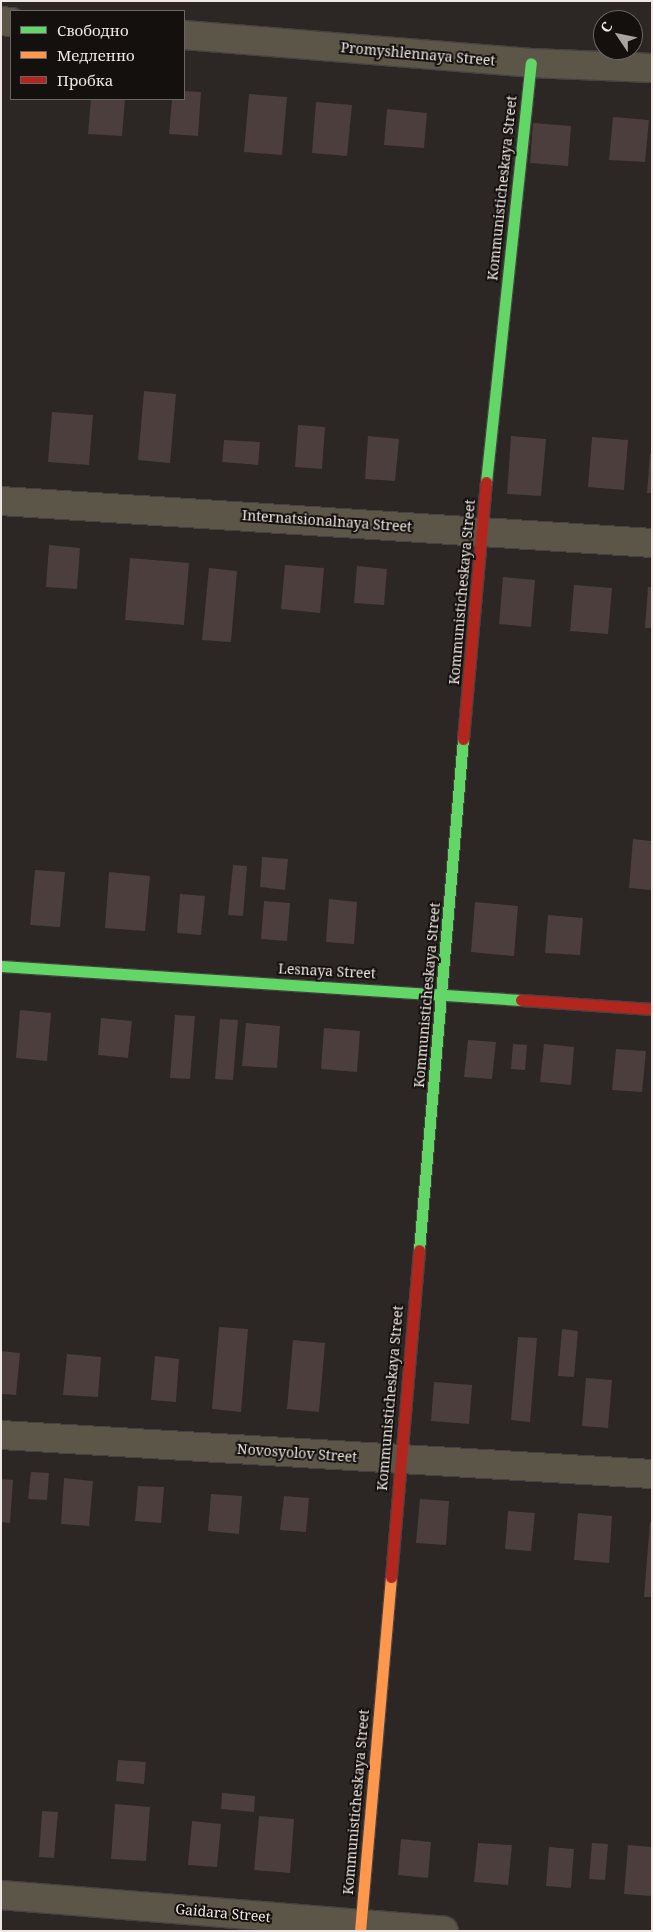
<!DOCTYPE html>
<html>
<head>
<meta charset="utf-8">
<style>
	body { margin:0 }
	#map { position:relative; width:653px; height:1932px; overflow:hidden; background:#2c2724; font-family:"Noto Serif",serif }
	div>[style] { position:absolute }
	.building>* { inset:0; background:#4b3e3c }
	.roads { filter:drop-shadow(1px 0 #464240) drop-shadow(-1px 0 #464240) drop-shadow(0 1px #464240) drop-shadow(0 -1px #464240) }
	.street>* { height:28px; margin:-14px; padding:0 14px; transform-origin:14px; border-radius:14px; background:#5c5649 }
	.fast>* { height:11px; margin:-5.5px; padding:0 5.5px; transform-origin:5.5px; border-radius:5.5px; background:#63d668 }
	.slow>* { height:11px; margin:-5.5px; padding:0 5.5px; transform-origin:5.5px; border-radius:5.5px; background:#ff974d }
	.jam>* { height:11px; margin:-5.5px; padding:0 5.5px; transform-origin:5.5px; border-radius:5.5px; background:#b3261e }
	span { translate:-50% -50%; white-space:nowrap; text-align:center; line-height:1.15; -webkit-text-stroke:4px #14100d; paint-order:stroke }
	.street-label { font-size:14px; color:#eee7e3 }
	.frame { position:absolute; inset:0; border:2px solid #eee7e3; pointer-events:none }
	.legend { position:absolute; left:10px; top:10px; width:175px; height:90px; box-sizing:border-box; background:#14100d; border:1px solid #6b6663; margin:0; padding:6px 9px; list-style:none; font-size:15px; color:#eee7e3 }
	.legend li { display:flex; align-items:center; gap:10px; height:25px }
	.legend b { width:25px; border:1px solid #6b6663 }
	.north { position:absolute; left:593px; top:10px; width:50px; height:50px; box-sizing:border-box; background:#14100d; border:1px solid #6b6663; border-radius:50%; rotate:304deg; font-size:14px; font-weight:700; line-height:20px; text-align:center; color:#eee7e3 }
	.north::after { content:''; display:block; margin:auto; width:18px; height:22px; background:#aaa4a0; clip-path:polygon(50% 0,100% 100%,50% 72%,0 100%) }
</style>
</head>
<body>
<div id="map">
	<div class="building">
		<div style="clip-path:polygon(184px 91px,201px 92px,198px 136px,169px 134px,172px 99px,184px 99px)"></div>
		<div style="clip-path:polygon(249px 94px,287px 97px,282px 155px,244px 152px)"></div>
		<div style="clip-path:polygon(91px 99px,125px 99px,122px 136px,88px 134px)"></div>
		<div style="clip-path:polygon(316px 102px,352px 105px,347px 156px,312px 153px)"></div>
		<div style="clip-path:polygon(387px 109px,427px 113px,424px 148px,384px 145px)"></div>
		<div style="clip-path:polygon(613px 117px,649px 120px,645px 162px,609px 160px)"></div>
		<div style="clip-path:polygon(533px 123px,571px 126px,568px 166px,530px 163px)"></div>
		<div style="clip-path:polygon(144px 391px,176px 394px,170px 463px,138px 460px)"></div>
		<div style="clip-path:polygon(52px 412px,93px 415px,89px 465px,48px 462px)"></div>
		<div style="clip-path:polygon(298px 425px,325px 427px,322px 469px,295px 467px)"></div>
		<div style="clip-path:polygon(368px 436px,399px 439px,395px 481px,365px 479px)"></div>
		<div style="clip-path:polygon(511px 436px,546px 439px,541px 496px,507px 494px)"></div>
		<div style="clip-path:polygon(592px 437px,628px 440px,624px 490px,588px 487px)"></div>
		<div style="clip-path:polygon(224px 440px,260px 442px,258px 465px,222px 462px)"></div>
		<div style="clip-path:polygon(650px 454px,652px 454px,652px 493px,647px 493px)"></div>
		<div style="clip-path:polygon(49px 545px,80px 548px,77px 589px,46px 587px)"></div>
		<div style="clip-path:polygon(130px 558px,189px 563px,184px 625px,125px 620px)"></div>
		<div style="clip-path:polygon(285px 565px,324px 568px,320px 613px,281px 609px)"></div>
		<div style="clip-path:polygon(357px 566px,387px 569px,384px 605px,354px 603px)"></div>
		<div style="clip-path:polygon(209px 568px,237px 571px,231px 642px,202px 640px)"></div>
		<div style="clip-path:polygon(503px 577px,535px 580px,531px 627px,499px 624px)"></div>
		<div style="clip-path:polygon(574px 585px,612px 588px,608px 634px,570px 631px)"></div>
		<div style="clip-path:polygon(648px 587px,652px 587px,652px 628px,645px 628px)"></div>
		<div style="clip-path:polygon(633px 839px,652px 841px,651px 890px,629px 888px)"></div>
		<div style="clip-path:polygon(262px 857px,288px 859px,285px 890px,260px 887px)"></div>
		<div style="clip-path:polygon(233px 865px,247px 866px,243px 916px,228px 915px)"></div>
		<div style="clip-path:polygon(35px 870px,65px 872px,60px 927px,30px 925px)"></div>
		<div style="clip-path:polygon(109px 872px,150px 876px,145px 931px,105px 928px)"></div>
		<div style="clip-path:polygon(180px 894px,205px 896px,201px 935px,177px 933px)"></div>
		<div style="clip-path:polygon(329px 899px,357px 902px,354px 944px,326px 942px)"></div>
		<div style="clip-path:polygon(264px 901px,290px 903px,287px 941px,261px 939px)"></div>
		<div style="clip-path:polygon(475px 902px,518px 906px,514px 956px,471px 952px)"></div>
		<div style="clip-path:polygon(548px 915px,583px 918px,580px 955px,545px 953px)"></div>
		<div style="clip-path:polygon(20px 1010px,51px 1013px,47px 1061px,16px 1058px)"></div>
		<div style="clip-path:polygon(175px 1015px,195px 1016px,190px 1079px,170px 1078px)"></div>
		<div style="clip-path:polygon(101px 1018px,132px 1021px,128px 1058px,98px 1055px)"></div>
		<div style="clip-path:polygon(220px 1019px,238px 1020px,233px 1080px,215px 1079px)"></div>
		<div style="clip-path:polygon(246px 1023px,280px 1026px,277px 1068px,242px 1066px)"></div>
		<div style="clip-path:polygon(324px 1028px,360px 1031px,357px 1072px,321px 1069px)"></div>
		<div style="clip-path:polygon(468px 1040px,496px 1042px,492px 1079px,464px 1077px)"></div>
		<div style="clip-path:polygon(513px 1044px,527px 1045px,525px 1070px,511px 1069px)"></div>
		<div style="clip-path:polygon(544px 1044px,574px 1047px,571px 1085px,540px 1082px)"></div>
		<div style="clip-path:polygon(616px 1049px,646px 1051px,642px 1092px,612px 1090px)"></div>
		<div style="clip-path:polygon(219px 1327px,248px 1329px,241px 1412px,212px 1409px)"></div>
		<div style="clip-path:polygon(562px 1329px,578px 1331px,574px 1377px,558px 1376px)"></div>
		<div style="clip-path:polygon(518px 1337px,537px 1338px,530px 1422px,511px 1420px)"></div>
		<div style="clip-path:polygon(293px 1340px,325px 1343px,319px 1412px,287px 1409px)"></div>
		<div style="clip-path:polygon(1px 1351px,20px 1353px,16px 1395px,1px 1394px)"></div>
		<div style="clip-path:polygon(67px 1354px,101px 1357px,98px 1397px,63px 1395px)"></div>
		<div style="clip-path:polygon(155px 1356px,179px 1359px,176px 1402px,151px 1400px)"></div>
		<div style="clip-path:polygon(586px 1378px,612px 1380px,608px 1428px,582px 1426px)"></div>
		<div style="clip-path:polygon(434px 1382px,472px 1385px,469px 1424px,431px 1421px)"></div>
		<div style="clip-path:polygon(31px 1472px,49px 1473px,47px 1500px,28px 1499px)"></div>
		<div style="clip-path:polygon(64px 1478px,93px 1481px,89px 1526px,61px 1524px)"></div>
		<div style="clip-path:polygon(1px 1479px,13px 1480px,10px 1523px,1px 1522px)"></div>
		<div style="clip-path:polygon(138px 1486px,164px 1487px,161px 1523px,135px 1521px)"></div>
		<div style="clip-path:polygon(211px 1494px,242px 1496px,239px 1534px,208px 1531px)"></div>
		<div style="clip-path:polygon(284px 1496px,309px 1498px,306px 1532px,280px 1530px)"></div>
		<div style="clip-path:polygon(420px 1499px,449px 1501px,446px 1545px,416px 1543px)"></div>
		<div style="clip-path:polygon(508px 1511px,535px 1513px,531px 1551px,505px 1549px)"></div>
		<div style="clip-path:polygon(578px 1513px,612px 1516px,609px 1563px,574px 1560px)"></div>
		<div style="clip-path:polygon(650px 1522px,652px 1522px,652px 1597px,644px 1597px)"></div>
		<div style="clip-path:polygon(118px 1760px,146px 1762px,144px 1784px,116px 1781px)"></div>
		<div style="clip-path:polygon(222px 1793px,255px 1796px,254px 1812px,221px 1809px)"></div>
		<div style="clip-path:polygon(115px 1804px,150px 1807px,146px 1861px,111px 1859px)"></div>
		<div style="clip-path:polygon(42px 1811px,58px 1812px,54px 1858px,39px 1857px)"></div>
		<div style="clip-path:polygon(259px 1816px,294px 1819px,290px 1873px,254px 1870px)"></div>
		<div style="clip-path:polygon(192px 1821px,221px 1824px,217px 1867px,188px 1865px)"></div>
		<div style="clip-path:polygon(401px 1839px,431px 1842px,428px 1878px,398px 1875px)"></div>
		<div style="clip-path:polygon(478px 1843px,512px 1845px,508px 1885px,474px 1882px)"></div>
		<div style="clip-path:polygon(592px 1843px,608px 1844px,605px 1880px,589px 1879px)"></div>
		<div style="clip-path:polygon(628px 1845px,652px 1847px,652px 1896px,624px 1894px)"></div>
		<div style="clip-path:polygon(549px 1847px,574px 1849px,571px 1888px,546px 1886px)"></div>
	</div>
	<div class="roads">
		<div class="street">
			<div style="left:1px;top:21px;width:10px;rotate:6deg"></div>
			<div style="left:184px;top:35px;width:348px;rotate:4.6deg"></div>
			<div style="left:531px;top:63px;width:121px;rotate:2.4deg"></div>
			<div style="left:1px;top:501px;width:652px;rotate:3.69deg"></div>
			<div style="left:1px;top:1435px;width:652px;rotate:3.43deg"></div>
			<div style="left:1px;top:1895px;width:444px;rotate:4.6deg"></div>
		</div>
		<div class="fast">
			<div style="left:486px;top:482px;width:421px;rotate:-83.9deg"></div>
			<div style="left:1px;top:966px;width:521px;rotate:3.74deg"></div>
			<div style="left:419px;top:1250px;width:513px;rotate:-85.08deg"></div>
		</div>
		<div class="slow">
			<div style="left:360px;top:1931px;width:355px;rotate:-85deg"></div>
		</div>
		<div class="jam">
			<div style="left:463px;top:739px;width:258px;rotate:-84.9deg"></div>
			<div style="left:521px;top:1000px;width:131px;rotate:3.9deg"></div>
			<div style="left:391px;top:1577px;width:328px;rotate:-85.1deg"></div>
		</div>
	</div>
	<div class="street-label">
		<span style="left:418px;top:54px;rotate:5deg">Promyshlennaya Street</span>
		<span style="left:502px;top:188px;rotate:-84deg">Kommunisticheskaya Street</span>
		<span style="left:327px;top:521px;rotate:4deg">Internatsionalnaya Street</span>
		<span style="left:462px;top:592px;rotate:-85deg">Kommunisticheskaya Street</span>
		<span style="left:327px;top:971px;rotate:3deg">Lesnaya Street</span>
		<span style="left:427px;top:995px;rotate:-85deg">Kommunisticheskaya Street</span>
		<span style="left:390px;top:1398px;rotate:-85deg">Kommunisticheskaya Street</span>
		<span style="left:297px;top:1453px;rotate:4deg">Novosyolov Street</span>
		<span style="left:356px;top:1802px;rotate:-85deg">Kommunisticheskaya Street</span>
		<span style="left:223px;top:1913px;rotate:5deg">Gaidara Street</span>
	</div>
	<div class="frame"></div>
	<ul class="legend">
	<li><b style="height:6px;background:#63d668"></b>Свободно</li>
	<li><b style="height:6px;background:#ff974d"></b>Медленно</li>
	<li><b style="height:6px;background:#b3261e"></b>Пробка</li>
	</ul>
	<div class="north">С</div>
</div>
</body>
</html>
